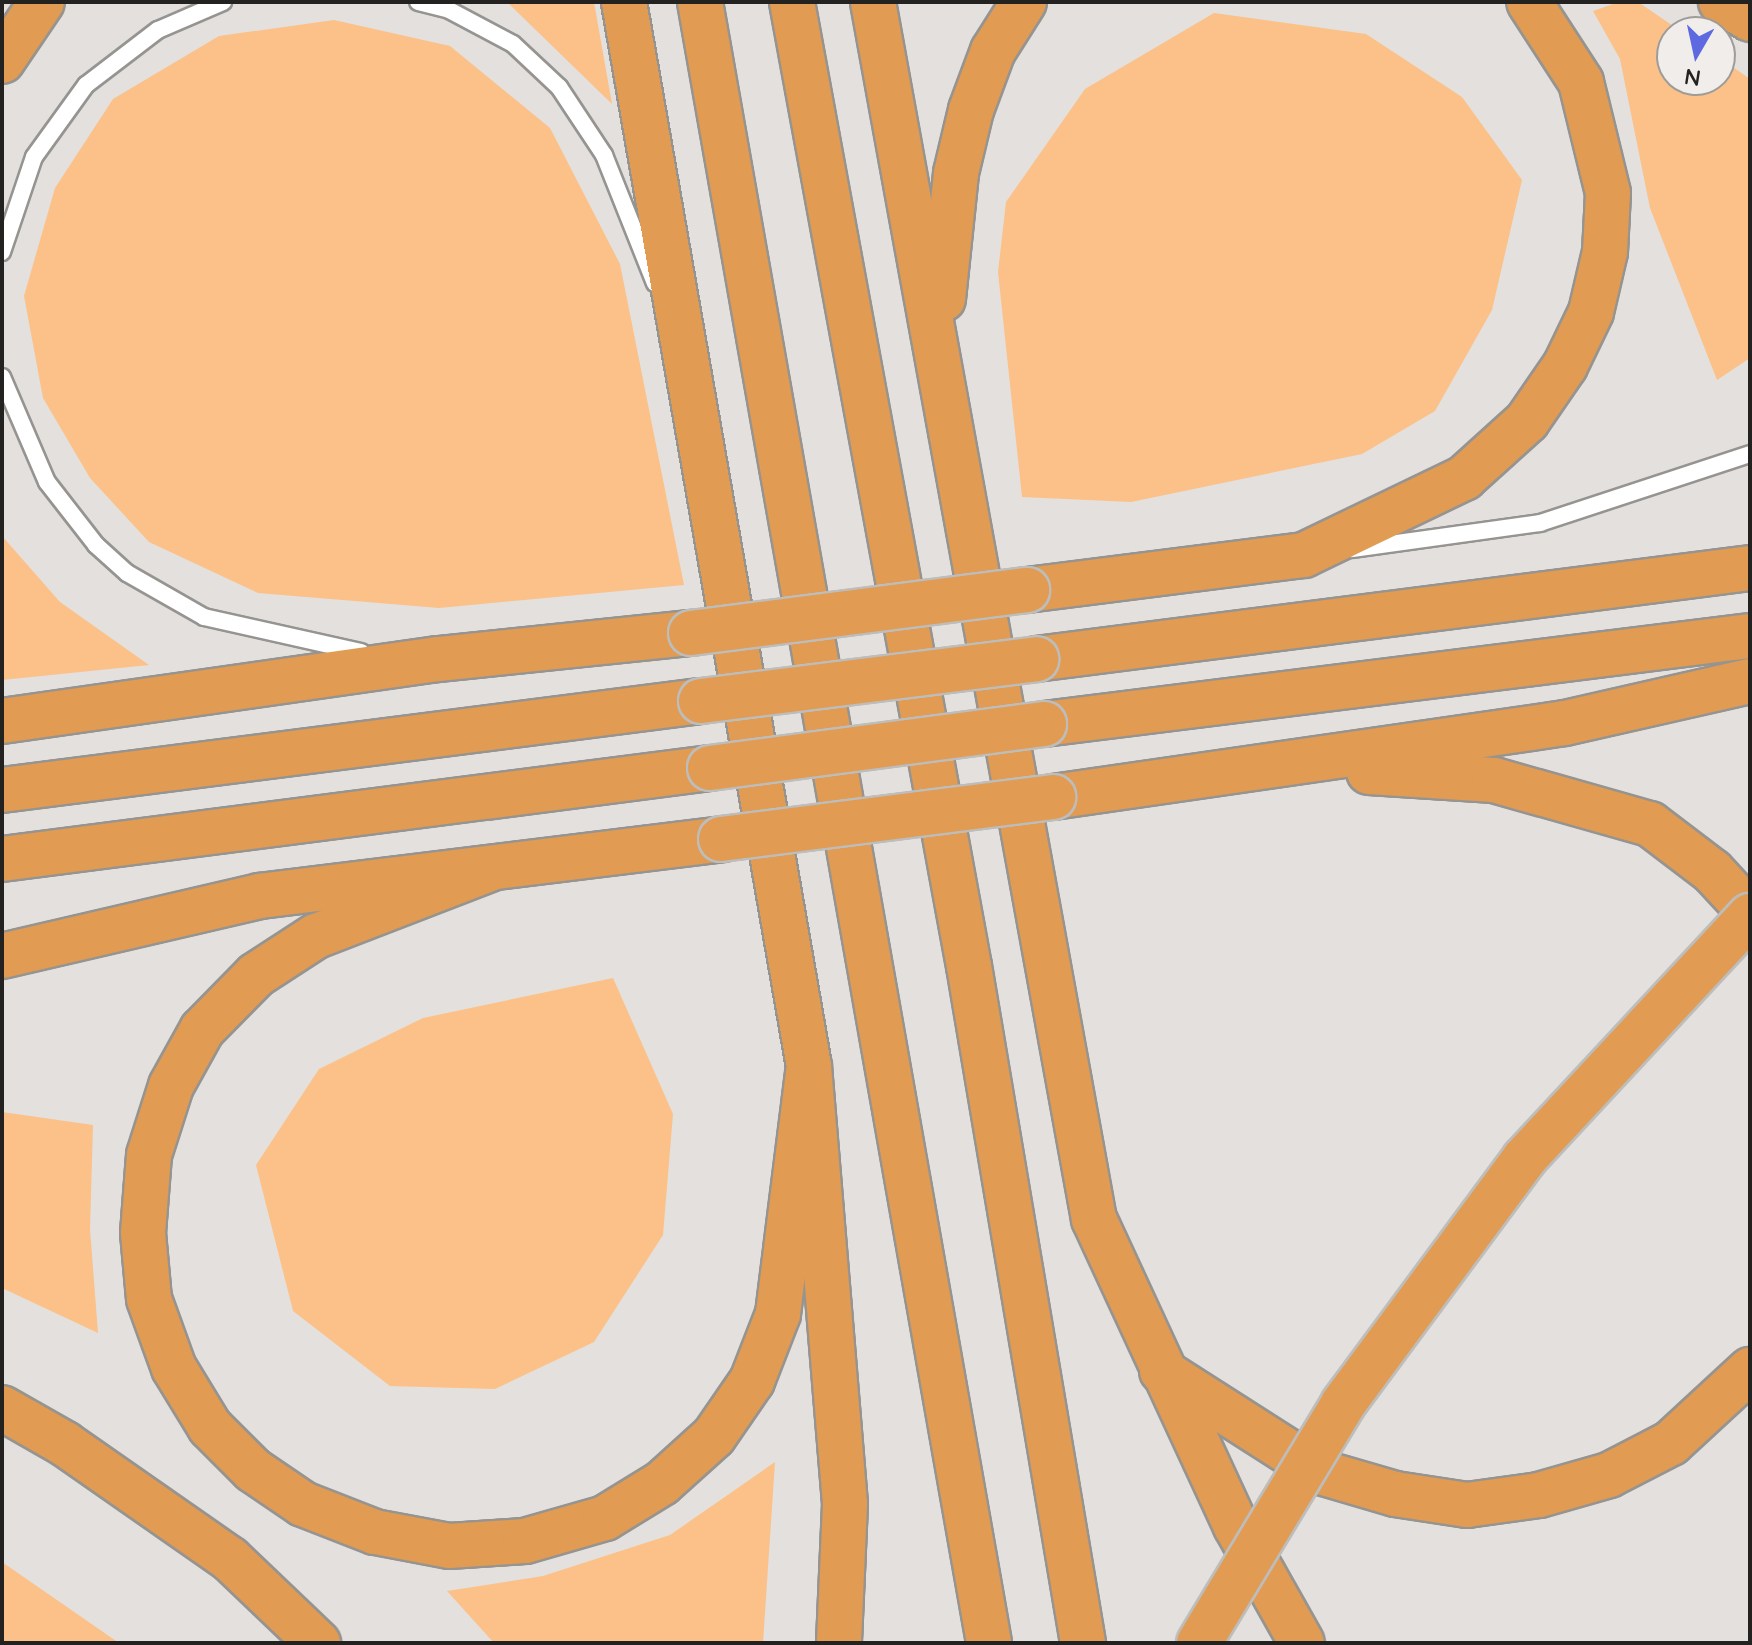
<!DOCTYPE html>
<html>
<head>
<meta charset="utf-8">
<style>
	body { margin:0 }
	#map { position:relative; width:1752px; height:1645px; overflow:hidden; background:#e3e0dd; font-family:Quicksand,sans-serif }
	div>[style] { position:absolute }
	.green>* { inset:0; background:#fbc188 }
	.roads { filter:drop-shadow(2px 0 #969491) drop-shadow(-2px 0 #969491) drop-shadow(0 2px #969491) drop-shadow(0 -2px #969491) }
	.lane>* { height:16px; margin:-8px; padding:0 8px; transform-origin:8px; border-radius:8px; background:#fff }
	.highway>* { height:44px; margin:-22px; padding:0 22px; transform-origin:22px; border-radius:22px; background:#e19b52 }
	.bridges { filter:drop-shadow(2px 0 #bdbdbc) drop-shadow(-2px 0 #bdbdbc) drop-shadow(0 2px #bdbdbc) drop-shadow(0 -2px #bdbdbc) }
	.highway-bridge>* { height:44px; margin:-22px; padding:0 22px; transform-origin:22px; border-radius:22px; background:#e19b52 }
	span { translate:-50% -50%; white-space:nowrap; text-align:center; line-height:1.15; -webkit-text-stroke:6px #f0edea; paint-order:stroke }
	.frame { position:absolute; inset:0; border:4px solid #232221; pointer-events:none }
	.north { position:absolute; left:1656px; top:16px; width:80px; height:80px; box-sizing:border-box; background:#f0edea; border:2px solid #9e9c9a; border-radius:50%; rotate:189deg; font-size:22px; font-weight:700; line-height:32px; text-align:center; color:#232221 }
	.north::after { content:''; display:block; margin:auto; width:28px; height:36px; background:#5e69e1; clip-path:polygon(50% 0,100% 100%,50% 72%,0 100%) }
</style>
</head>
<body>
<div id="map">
	<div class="green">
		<div style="clip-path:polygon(507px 2px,594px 2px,612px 104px)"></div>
		<div style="clip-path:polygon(1619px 2px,1638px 2px,1682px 32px,1672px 32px,1672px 80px,1720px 80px,1720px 58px,1750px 79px,1750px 358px,1717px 380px,1650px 208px,1620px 59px,1593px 11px)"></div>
		<div style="clip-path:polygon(1214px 13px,1366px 34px,1462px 97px,1522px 180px,1492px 310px,1435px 411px,1362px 454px,1131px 502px,1022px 497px,998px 272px,1006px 202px,1085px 89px)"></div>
		<div style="clip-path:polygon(334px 20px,450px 46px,550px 128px,620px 264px,684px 585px,439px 608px,258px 593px,149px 542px,90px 478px,43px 398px,24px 296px,55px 188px,113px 99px,219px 36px)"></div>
		<div style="clip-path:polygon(2px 536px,60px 602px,149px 665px,2px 680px)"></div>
		<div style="clip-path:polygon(613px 978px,673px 1114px,663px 1235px,594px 1342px,495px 1389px,390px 1386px,293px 1311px,256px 1165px,319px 1069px,423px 1018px)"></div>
		<div style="clip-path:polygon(2px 1112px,93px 1125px,90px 1229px,98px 1333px,2px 1288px)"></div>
		<div style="clip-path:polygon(775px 1462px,763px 1643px,494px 1643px,447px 1591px,543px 1576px,670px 1535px)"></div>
		<div style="clip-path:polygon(2px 1562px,119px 1643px,2px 1643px)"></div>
	</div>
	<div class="roads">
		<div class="lane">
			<div style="left:418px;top:2px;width:32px;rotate:14deg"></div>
			<div style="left:449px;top:10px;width:72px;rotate:28deg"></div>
			<div style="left:513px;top:44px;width:63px;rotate:43.1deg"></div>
			<div style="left:559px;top:87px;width:82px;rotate:56.5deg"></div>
			<div style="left:604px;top:155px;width:138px;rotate:68.3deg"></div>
			<div style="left:2px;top:252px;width:100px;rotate:-71.4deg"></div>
			<div style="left:34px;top:157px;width:89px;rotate:-54.2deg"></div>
			<div style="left:86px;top:85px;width:91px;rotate:-37.4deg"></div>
			<div style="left:158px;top:30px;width:71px;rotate:-23.3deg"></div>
			<div style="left:2px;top:377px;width:114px;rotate:66.8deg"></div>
			<div style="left:47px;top:482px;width:80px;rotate:52.1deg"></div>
			<div style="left:96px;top:545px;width:42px;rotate:42.1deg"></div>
			<div style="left:127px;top:573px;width:89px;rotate:29.7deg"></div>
			<div style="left:204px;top:617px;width:161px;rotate:12.6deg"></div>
			<div style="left:1353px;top:549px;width:189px;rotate:-7.9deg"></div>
			<div style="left:1540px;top:523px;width:221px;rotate:-18.2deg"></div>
		</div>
		<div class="highway">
			<div style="left:624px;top:2px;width:1080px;rotate:80.14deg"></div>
			<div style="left:809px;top:1066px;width:439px;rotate:85.3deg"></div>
			<div style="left:845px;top:1504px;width:139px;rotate:92.5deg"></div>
			<div style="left:700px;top:2px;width:1666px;rotate:80.01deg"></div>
			<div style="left:792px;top:2px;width:980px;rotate:79.6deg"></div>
			<div style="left:969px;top:966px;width:687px;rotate:80.44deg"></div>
			<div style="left:873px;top:2px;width:1237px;rotate:79.71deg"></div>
			<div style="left:1094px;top:1219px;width:338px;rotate:65.2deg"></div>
			<div style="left:1236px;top:1526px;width:134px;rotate:60.6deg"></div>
			<div style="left:1721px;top:2px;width:34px;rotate:30deg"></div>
			<div style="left:2px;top:61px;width:71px;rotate:-55.9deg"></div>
			<div style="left:943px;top:299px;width:127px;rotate:-84.1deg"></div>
			<div style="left:956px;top:173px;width:65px;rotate:-76.6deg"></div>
			<div style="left:971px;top:110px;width:63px;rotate:-69.6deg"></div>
			<div style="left:993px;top:51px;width:58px;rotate:-57.7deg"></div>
			<div style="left:1027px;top:590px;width:279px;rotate:-7.2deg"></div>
			<div style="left:1304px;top:555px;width:178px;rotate:-25.7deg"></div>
			<div style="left:1464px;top:478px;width:85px;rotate:-42.1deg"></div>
			<div style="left:1527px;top:421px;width:67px;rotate:-55.4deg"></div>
			<div style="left:1565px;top:366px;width:60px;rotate:-64.3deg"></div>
			<div style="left:1591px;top:312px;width:62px;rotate:-76.9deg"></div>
			<div style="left:1605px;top:252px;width:59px;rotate:-87.1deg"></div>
			<div style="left:1608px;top:193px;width:114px;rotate:-103.7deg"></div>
			<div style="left:1581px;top:82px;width:95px;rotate:-123deg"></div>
			<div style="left:1036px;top:659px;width:720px;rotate:-7.26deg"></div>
			<div style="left:2px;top:721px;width:440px;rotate:-8.1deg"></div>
			<div style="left:438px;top:659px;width:254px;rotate:-5.9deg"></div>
			<div style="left:1044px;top:724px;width:711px;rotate:-7.11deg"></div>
			<div style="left:1369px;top:772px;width:125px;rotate:3.7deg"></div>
			<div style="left:1494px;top:780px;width:162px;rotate:15.8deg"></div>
			<div style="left:1650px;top:824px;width:78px;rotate:37.2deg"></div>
			<div style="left:1712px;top:871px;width:56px;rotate:47.2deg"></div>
			<div style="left:2px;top:790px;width:705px;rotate:-7.26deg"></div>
			<div style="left:1053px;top:797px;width:517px;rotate:-8.22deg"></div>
			<div style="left:1565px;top:723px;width:190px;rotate:-12.8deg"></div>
			<div style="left:2px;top:859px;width:714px;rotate:-7.32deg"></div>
			<div style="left:490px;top:869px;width:186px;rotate:158.9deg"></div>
			<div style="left:316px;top:936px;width:72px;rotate:147deg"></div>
			<div style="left:256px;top:975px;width:77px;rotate:134.5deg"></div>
			<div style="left:202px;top:1030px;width:64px;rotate:119deg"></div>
			<div style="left:171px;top:1086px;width:72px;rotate:107.7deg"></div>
			<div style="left:149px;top:1155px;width:78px;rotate:94.4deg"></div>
			<div style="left:143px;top:1233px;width:66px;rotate:84.8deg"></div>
			<div style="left:149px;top:1299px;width:73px;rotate:70.1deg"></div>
			<div style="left:174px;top:1368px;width:69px;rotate:58.6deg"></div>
			<div style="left:210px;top:1427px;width:61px;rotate:45deg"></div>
			<div style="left:253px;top:1470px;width:60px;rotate:34.2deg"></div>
			<div style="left:303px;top:1504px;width:77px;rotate:21.3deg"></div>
			<div style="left:375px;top:1532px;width:75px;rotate:10.7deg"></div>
			<div style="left:449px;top:1546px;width:76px;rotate:-3.8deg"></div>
			<div style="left:525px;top:1541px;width:83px;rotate:-16deg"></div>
			<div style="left:605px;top:1518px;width:67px;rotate:-31.6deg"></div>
			<div style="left:662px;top:1483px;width:70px;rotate:-42.1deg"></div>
			<div style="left:714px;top:1436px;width:67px;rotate:-55.4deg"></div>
			<div style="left:752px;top:1381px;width:72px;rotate:-68.8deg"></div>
			<div style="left:778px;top:1314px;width:250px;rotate:-82.9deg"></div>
			<div style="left:2px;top:956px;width:265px;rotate:-13.1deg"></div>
			<div style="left:260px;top:896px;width:465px;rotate:-7deg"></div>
			<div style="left:1162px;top:1371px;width:188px;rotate:32.6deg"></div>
			<div style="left:1320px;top:1472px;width:78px;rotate:16.3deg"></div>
			<div style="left:1395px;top:1494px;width:73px;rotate:8.7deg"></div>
			<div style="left:1467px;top:1505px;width:73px;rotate:-7.9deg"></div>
			<div style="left:1539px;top:1495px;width:73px;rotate:-15.9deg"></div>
			<div style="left:1609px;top:1475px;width:70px;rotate:-27.3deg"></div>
			<div style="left:1671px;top:1443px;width:108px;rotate:-42.7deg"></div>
			<div style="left:2px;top:1408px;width:73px;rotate:29.7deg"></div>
			<div style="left:65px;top:1444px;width:201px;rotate:34.9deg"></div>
			<div style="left:230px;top:1559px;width:122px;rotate:43.7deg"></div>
		</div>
	</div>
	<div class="bridges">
		<div class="highway-bridge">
			<div style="left:691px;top:633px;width:339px;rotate:-7.3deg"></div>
			<div style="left:701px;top:701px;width:338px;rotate:-7.1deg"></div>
			<div style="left:710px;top:768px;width:337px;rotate:-7.5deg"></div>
			<div style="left:721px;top:839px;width:335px;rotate:-7.2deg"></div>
			<div style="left:1199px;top:1643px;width:279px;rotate:-58.9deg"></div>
			<div style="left:1343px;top:1404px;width:305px;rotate:-53.5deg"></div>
			<div style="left:1524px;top:1159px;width:332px;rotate:-47.1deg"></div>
		</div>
	</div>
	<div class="frame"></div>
	<div class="north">N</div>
</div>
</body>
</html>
